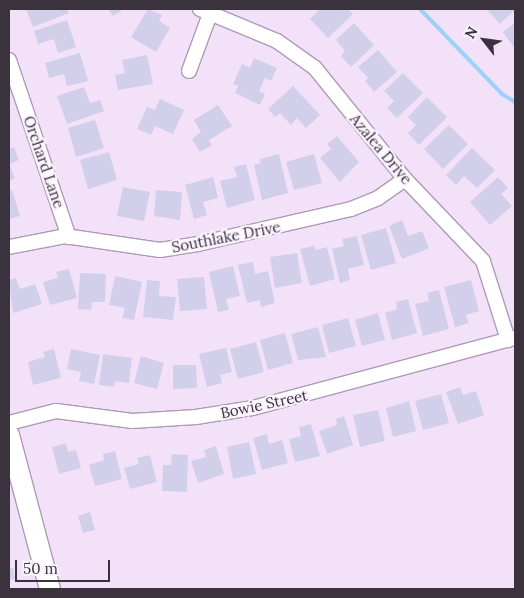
<!DOCTYPE html>
<html>
<head>
<meta charset="utf-8">
<style>
	body { margin:0 }
	#map { position:relative; width:524px; height:598px; overflow:hidden; background:#f3e1fa; font-family:Lora,serif }
	div>[style] { position:absolute }
	.stream>* { height:4px; margin:-2px; padding:0 2px; transform-origin:2px; border-radius:2px; background:#9ed1f9 }
	.building>* { inset:0; background:#d2cfeb }
	.roads { filter:drop-shadow(1px 0 #ad9bb3) drop-shadow(-1px 0 #ad9bb3) drop-shadow(0 1px #ad9bb3) drop-shadow(0 -1px #ad9bb3) }
	.minor>* { height:14px; margin:-7px; padding:0 7px; transform-origin:7px; border-radius:7px; background:#fff }
	.secondary>* { height:20px; margin:-10px; padding:0 10px; transform-origin:10px; border-radius:10px; background:#fff }
	span { translate:-50% -50%; white-space:nowrap; text-align:center; line-height:1.15; -webkit-text-stroke:4.5px #faf3fd; paint-order:stroke }
	.street-label { font-size:15px; color:#3a333d }
	.frame { position:absolute; inset:0; border:10px solid #3a333d; pointer-events:none }
	.north { position:absolute; left:459px; top:15px; width:50px; height:50px; -webkit-text-stroke:4px #faf3fd; paint-order:stroke; rotate:300deg; font-size:14px; font-weight:700; line-height:20px; text-align:center; color:#3a333d }
	.north::after { content:''; display:block; margin:auto; width:18px; height:22px; background:#3a333d; clip-path:polygon(50% 0,100% 100%,50% 72%,0 100%) }
	.scale { position:absolute; left:15px; top:560px; width:95px; height:22px; box-sizing:border-box; border:2px solid #3a333d; border-top:0; padding-left:6px; font-size:15px; line-height:18px; white-space:nowrap; color:#3a333d; -webkit-text-stroke:4px #faf3fd; paint-order:stroke }
</style>
</head>
<body>
<div id="map">
	<div class="stream">
		<div style="left:420px;top:9px;width:118px;rotate:46deg"></div>
		<div style="left:502px;top:94px;width:15px;rotate:32deg"></div>
	</div>
	<div class="building">
		<div style="clip-path:polygon(26px 9px,67px 9px,69px 13px,33px 27px)"></div>
		<div style="clip-path:polygon(108px 9px,124px 9px,113px 16px)"></div>
		<div style="clip-path:polygon(148px 9px,162px 15px,159px 21px,170px 28px,156px 52px,131px 37px)"></div>
		<div style="clip-path:polygon(320px 9px,348px 9px,353px 14px,328px 38px,310px 19px)"></div>
		<div style="clip-path:polygon(486px 9px,515px 9px,515px 10px,500px 24px)"></div>
		<div style="clip-path:polygon(67px 20px,76px 47px,58px 53px,54px 39px,38px 44px,34px 31px)"></div>
		<div style="clip-path:polygon(354px 23px,374px 45px,351px 67px,341px 56px,345px 51px,336px 40px)"></div>
		<div style="clip-path:polygon(515px 23px,515px 49px,503px 32px)"></div>
		<div style="clip-path:polygon(378px 50px,397px 72px,374px 92px,365px 81px,368px 78px,358px 67px)"></div>
		<div style="clip-path:polygon(80px 53px,88px 81px,67px 86px,64px 74px,49px 78px,45px 63px)"></div>
		<div style="clip-path:polygon(147px 55px,153px 84px,118px 90px,115px 75px,125px 73px,122px 60px)"></div>
		<div style="clip-path:polygon(254px 58px,277px 68px,271px 81px,265px 78px,259px 91px,265px 94px,260px 105px,235px 93px,238px 86px,233px 84px,242px 64px,250px 68px)"></div>
		<div style="clip-path:polygon(403px 73px,423px 93px,397px 118px,387px 108px,394px 101px,384px 91px)"></div>
		<div style="clip-path:polygon(293px 86px,320px 115px,306px 128px,297px 118px,291px 125px,280px 113px,275px 117px,268px 109px)"></div>
		<div style="clip-path:polygon(84px 87px,90px 103px,100px 100px,104px 111px,67px 124px,57px 96px)"></div>
		<div style="clip-path:polygon(427px 97px,447px 117px,419px 145px,408px 133px,416px 125px,408px 117px)"></div>
		<div style="clip-path:polygon(160px 99px,184px 110px,173px 134px,155px 126px,151px 135px,137px 129px,147px 107px,155px 110px)"></div>
		<div style="clip-path:polygon(218px 105px,232px 126px,209px 140px,212px 145px,200px 152px,192px 139px,201px 132px,194px 120px)"></div>
		<div style="clip-path:polygon(95px 120px,104px 148px,76px 157px,68px 128px)"></div>
		<div style="clip-path:polygon(449px 125px,468px 144px,443px 169px,424px 149px)"></div>
		<div style="clip-path:polygon(337px 136px,359px 162px,340px 182px,320px 158px,331px 149px,327px 144px)"></div>
		<div style="clip-path:polygon(14px 147px,19px 160px,9px 164px,15px 178px,9px 181px,9px 149px)"></div>
		<div style="clip-path:polygon(472px 148px,495px 170px,477px 188px,464px 176px,456px 185px,446px 175px)"></div>
		<div style="clip-path:polygon(109px 152px,117px 180px,88px 189px,80px 160px)"></div>
		<div style="clip-path:polygon(279px 154px,288px 193px,262px 200px,254px 165px,261px 163px,260px 159px)"></div>
		<div style="clip-path:polygon(314px 154px,322px 183px,294px 190px,286px 162px)"></div>
		<div style="clip-path:polygon(246px 164px,255px 200px,227px 208px,220px 181px,237px 177px,234px 167px)"></div>
		<div style="clip-path:polygon(213px 177px,218px 198px,203px 202px,207px 215px,194px 219px,185px 185px)"></div>
		<div style="clip-path:polygon(498px 177px,508px 188px,501px 194px,512px 206px,490px 225px,470px 202px)"></div>
		<div style="clip-path:polygon(123px 187px,150px 192px,144px 221px,117px 216px)"></div>
		<div style="clip-path:polygon(12px 190px,20px 216px,9px 219px,9px 191px)"></div>
		<div style="clip-path:polygon(156px 190px,182px 192px,180px 220px,154px 216px)"></div>
		<div style="clip-path:polygon(402px 220px,408px 236px,422px 231px,429px 248px,402px 259px,389px 226px)"></div>
		<div style="clip-path:polygon(386px 228px,396px 263px,371px 270px,361px 235px)"></div>
		<div style="clip-path:polygon(357px 236px,364px 265px,348px 269px,350px 280px,340px 283px,332px 249px,344px 246px,342px 239px)"></div>
		<div style="clip-path:polygon(314px 246px,316px 250px,327px 247px,335px 279px,310px 286px,300px 249px)"></div>
		<div style="clip-path:polygon(297px 253px,302px 283px,275px 288px,270px 257px)"></div>
		<div style="clip-path:polygon(253px 262px,255px 274px,268px 271px,275px 303px,261px 307px,260px 300px,247px 303px,238px 265px)"></div>
		<div style="clip-path:polygon(233px 266px,240px 296px,226px 299px,229px 310px,218px 312px,209px 272px)"></div>
		<div style="clip-path:polygon(69px 269px,77px 298px,50px 305px,43px 282px,58px 278px,56px 272px)"></div>
		<div style="clip-path:polygon(80px 273px,106px 274px,105px 302px,92px 302px,91px 310px,78px 309px)"></div>
		<div style="clip-path:polygon(115px 276px,142px 282px,134px 320px,122px 318px,125px 308px,109px 305px)"></div>
		<div style="clip-path:polygon(204px 277px,207px 309px,180px 311px,177px 279px)"></div>
		<div style="clip-path:polygon(16px 278px,20px 289px,35px 284px,42px 304px,13px 313px,9px 280px)"></div>
		<div style="clip-path:polygon(147px 280px,160px 281px,159px 296px,176px 297px,173px 320px,143px 317px)"></div>
		<div style="clip-path:polygon(471px 280px,479px 311px,466px 315px,469px 323px,455px 327px,444px 287px)"></div>
		<div style="clip-path:polygon(439px 290px,449px 329px,423px 336px,415px 304px,429px 301px,427px 293px)"></div>
		<div style="clip-path:polygon(408px 299px,417px 333px,392px 340px,385px 313px,397px 309px,396px 302px)"></div>
		<div style="clip-path:polygon(378px 313px,385px 340px,362px 346px,355px 320px)"></div>
		<div style="clip-path:polygon(348px 318px,356px 346px,329px 353px,322px 325px)"></div>
		<div style="clip-path:polygon(318px 327px,326px 357px,298px 360px,291px 334px)"></div>
		<div style="clip-path:polygon(285px 333px,293px 363px,268px 370px,260px 340px)"></div>
		<div style="clip-path:polygon(256px 342px,264px 372px,238px 379px,230px 349px)"></div>
		<div style="clip-path:polygon(226px 348px,232px 372px,220px 375px,222px 383px,207px 387px,199px 354px)"></div>
		<div style="clip-path:polygon(54px 349px,61px 378px,33px 385px,28px 362px,45px 357px,43px 352px)"></div>
		<div style="clip-path:polygon(71px 349px,100px 355px,94px 384px,79px 381px,81px 372px,67px 369px)"></div>
		<div style="clip-path:polygon(103px 354px,132px 358px,129px 383px,115px 381px,114px 387px,99px 385px)"></div>
		<div style="clip-path:polygon(141px 356px,164px 363px,157px 389px,134px 383px)"></div>
		<div style="clip-path:polygon(173px 365px,196px 365px,197px 388px,173px 389px)"></div>
		<div style="clip-path:polygon(460px 387px,463px 395px,476px 391px,484px 415px,458px 424px,446px 392px)"></div>
		<div style="clip-path:polygon(441px 394px,449px 423px,423px 430px,415px 401px)"></div>
		<div style="clip-path:polygon(409px 401px,416px 431px,393px 437px,386px 408px)"></div>
		<div style="clip-path:polygon(378px 410px,385px 441px,360px 447px,353px 415px)"></div>
		<div style="clip-path:polygon(344px 416px,353px 445px,327px 454px,319px 431px,337px 425px,336px 419px)"></div>
		<div style="clip-path:polygon(311px 424px,320px 456px,295px 462px,289px 439px,301px 436px,299px 427px)"></div>
		<div style="clip-path:polygon(267px 434px,269px 444px,282px 440px,288px 463px,262px 470px,253px 438px)"></div>
		<div style="clip-path:polygon(249px 442px,256px 474px,233px 479px,227px 447px)"></div>
		<div style="clip-path:polygon(66px 443px,68px 452px,76px 450px,81px 468px,59px 474px,52px 447px)"></div>
		<div style="clip-path:polygon(216px 446px,224px 474px,198px 483px,191px 461px,206px 457px,204px 450px)"></div>
		<div style="clip-path:polygon(115px 451px,122px 479px,95px 486px,89px 465px,104px 460px,103px 454px)"></div>
		<div style="clip-path:polygon(172px 454px,188px 455px,187px 492px,162px 491px,163px 465px,171px 465px)"></div>
		<div style="clip-path:polygon(150px 455px,157px 482px,130px 489px,124px 468px,139px 464px,137px 458px)"></div>
		<div style="clip-path:polygon(90px 512px,95px 530px,83px 533px,78px 516px)"></div>
		<div style="clip-path:polygon(13px 568px,15px 579px,9px 580px,9px 569px)"></div>
	</div>
	<div class="roads">
		<div class="minor">
			<div style="left:200px;top:9px;width:83px;rotate:22.6deg"></div>
			<div style="left:277px;top:41px;width:47px;rotate:35.4deg"></div>
			<div style="left:315px;top:68px;width:143px;rotate:51deg"></div>
			<div style="left:405px;top:179px;width:113px;rotate:46.4deg"></div>
			<div style="left:483px;top:261px;width:83px;rotate:72.4deg"></div>
			<div style="left:9px;top:60px;width:187px;rotate:71.3deg"></div>
			<div style="left:189px;top:71px;width:61px;rotate:-69.8deg"></div>
			<div style="left:9px;top:247px;width:57px;rotate:-11.1deg"></div>
			<div style="left:65px;top:236px;width:96px;rotate:8.4deg"></div>
			<div style="left:160px;top:250px;width:38px;rotate:-9deg"></div>
			<div style="left:198px;top:244px;width:157px;rotate:-12.9deg"></div>
			<div style="left:351px;top:209px;width:29px;rotate:-22deg"></div>
			<div style="left:378px;top:198px;width:33px;rotate:-35deg"></div>
			<div style="left:9px;top:423px;width:49px;rotate:-14.3deg"></div>
			<div style="left:56px;top:411px;width:77px;rotate:7.5deg"></div>
			<div style="left:132px;top:421px;width:64px;rotate:-3.6deg"></div>
			<div style="left:196px;top:417px;width:58px;rotate:-9deg"></div>
			<div style="left:253px;top:408px;width:271px;rotate:-15deg"></div>
		</div>
		<div class="secondary">
			<div style="left:9px;top:435px;width:159px;rotate:75.1deg"></div>
		</div>
	</div>
	<div class="street-label">
		<span style="left:381px;top:149px;rotate:50deg">Azalea Drive</span>
		<span style="left:44px;top:162px;rotate:71deg">Orchard Lane</span>
		<span style="left:226px;top:237px;rotate:-11deg">Southlake Drive</span>
		<span style="left:264px;top:404px;rotate:-12deg">Bowie Street</span>
	</div>
	<div class="frame"></div>
	<div class="north">N</div>
	<div class="scale">50 m</div>
</div>
</body>
</html>
